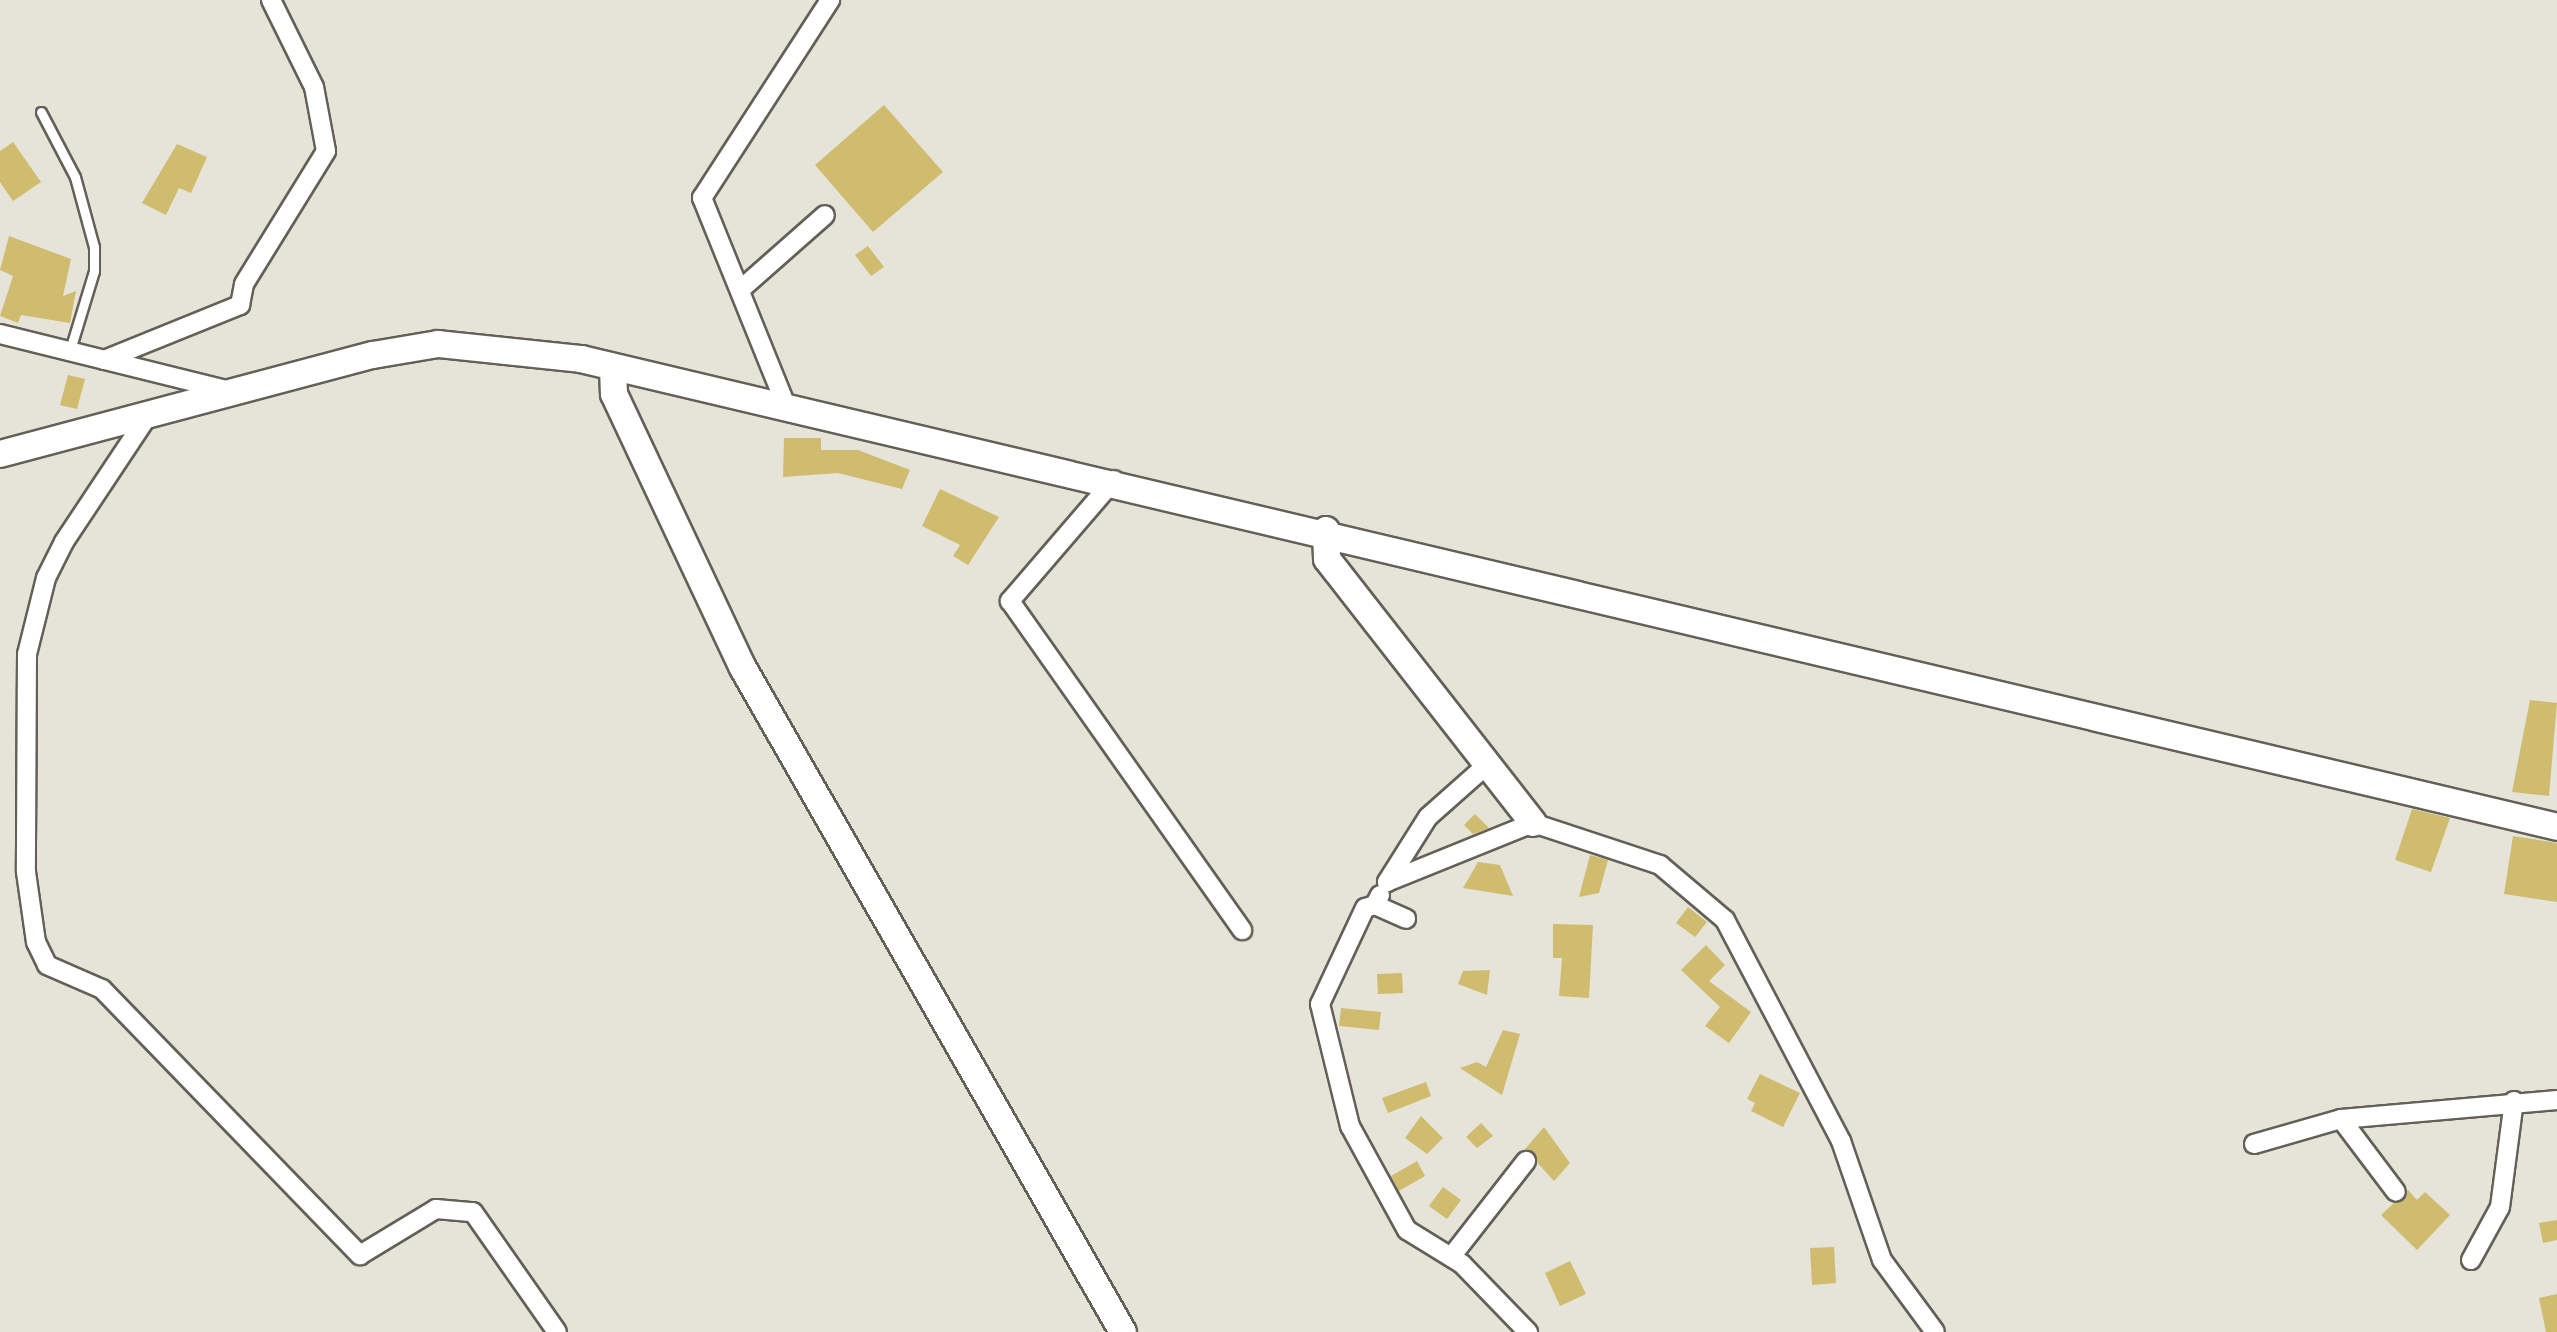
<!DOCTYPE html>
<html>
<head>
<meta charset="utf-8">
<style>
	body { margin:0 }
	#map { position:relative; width:2557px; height:1332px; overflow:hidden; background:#e6e4d9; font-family:"Asap Condensed",sans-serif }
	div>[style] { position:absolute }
	.building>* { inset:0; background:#cfbc6f }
	.roads { filter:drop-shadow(2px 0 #636057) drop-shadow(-2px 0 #636057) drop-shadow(0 2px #636057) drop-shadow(0 -2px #636057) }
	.lane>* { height:9px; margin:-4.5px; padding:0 4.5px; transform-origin:4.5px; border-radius:4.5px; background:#fff }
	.street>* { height:18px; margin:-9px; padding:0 9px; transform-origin:9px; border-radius:9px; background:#fff }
	.secondary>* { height:26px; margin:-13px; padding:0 13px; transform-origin:13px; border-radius:13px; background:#fff }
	span { translate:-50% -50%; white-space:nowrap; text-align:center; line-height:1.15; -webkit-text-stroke:6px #f3f1e6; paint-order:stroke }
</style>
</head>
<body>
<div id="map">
	<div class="building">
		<div style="clip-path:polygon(884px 105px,943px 172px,873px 232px,815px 165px)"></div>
		<div style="clip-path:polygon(13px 142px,41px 182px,13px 201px,0 182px,0 151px)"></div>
		<div style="clip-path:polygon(177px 144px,207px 157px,191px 193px,179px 188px,166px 215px,142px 203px)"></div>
		<div style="clip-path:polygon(9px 236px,71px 259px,63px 296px,76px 291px,70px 323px,21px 315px,18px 323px,0 316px,13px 276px,0 270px)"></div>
		<div style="clip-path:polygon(868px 246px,884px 267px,871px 276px,855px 255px)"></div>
		<div style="clip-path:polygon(68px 375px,85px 379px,77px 409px,60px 405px)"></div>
		<div style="clip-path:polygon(784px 438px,821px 438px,821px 450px,858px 450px,910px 470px,902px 489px,838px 473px,783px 477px)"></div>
		<div style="clip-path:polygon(940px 489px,999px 517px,968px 565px,953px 556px,960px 545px,922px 526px)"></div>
		<div style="clip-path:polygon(2530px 700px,2557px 703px,2549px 796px,2512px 792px)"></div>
		<div style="clip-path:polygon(2412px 809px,2450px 818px,2431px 872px,2395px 860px)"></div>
		<div style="clip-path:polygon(1475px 814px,1489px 828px,1473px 834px,1464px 825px)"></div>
		<div style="clip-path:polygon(2513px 836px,2557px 843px,2557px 902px,2504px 894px)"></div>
		<div style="clip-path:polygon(1590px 855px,1608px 860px,1599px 893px,1579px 897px)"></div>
		<div style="clip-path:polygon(1478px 862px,1500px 865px,1513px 896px,1463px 888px)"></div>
		<div style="clip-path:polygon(1688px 907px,1707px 922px,1695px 937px,1676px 923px)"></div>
		<div style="clip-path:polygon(1553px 924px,1593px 925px,1589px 998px,1559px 996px,1562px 958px,1553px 958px)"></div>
		<div style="clip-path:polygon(1706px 945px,1725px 965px,1709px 981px,1751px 1012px,1729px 1043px,1705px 1026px,1720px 1007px,1681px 970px)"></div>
		<div style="clip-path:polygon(1490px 970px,1487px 995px,1458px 984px,1463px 971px)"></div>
		<div style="clip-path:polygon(1402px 973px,1403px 993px,1378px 994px,1377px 974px)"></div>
		<div style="clip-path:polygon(1341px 1008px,1381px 1012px,1379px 1030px,1339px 1026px)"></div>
		<div style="clip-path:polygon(1503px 1030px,1520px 1034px,1502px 1095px,1460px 1068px,1477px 1062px,1486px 1067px)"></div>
		<div style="clip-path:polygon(1760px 1074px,1800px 1093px,1783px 1127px,1751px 1111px,1755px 1103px,1747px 1099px)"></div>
		<div style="clip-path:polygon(1426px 1082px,1431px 1096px,1388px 1113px,1382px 1098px)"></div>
		<div style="clip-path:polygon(1421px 1116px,1443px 1138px,1427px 1154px,1405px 1138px)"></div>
		<div style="clip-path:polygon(1481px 1123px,1493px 1136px,1477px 1148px,1466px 1137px)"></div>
		<div style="clip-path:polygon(1544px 1127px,1570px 1163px,1554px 1181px,1525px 1149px)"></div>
		<div style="clip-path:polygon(1417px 1161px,1425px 1176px,1399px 1191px,1391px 1176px)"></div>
		<div style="clip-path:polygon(1443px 1187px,1461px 1200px,1447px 1219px,1429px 1206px)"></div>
		<div style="clip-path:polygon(2408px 1190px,2417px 1200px,2425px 1192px,2450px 1215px,2417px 1250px,2381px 1215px)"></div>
		<div style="clip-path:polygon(2557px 1220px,2557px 1240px,2543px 1243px,2539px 1223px)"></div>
		<div style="clip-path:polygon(1834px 1247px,1836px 1283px,1812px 1285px,1810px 1248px)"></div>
		<div style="clip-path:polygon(1570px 1261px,1586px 1294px,1560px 1306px,1545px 1273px)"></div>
		<div style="clip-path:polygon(2557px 1294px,2557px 1332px,2546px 1332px,2539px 1298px)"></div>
	</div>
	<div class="roads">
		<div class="lane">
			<div style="left:41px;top:112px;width:73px;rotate:62.4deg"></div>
			<div style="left:75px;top:177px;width:73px;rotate:74.8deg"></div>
			<div style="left:94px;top:247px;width:24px;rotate:90deg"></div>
			<div style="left:94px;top:271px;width:83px;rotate:106.9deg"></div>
		</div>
		<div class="street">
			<div style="left:740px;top:290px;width:113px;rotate:-41.4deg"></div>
			<div style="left:0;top:334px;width:238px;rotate:13.9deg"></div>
			<div style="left:104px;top:360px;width:147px;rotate:-22deg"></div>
			<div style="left:240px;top:305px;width:21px;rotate:-79deg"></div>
			<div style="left:244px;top:284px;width:156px;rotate:-58.3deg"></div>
			<div style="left:326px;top:151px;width:65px;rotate:-100.6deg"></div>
			<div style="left:314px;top:87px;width:97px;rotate:-116.3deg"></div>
			<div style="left:787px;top:408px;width:227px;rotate:-112deg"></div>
			<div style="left:702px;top:198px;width:236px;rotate:-57.1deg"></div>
			<div style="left:149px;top:414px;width:154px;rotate:123.6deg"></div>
			<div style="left:64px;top:542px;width:40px;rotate:116.6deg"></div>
			<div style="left:46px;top:578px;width:78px;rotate:104deg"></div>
			<div style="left:27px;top:654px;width:218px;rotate:90.3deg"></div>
			<div style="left:26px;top:872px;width:71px;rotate:81.9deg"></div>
			<div style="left:36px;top:942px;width:25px;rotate:64deg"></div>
			<div style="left:47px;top:965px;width:60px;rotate:23.6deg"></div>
			<div style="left:102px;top:989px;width:371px;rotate:45.9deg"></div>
			<div style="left:360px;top:1255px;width:89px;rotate:-31.2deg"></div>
			<div style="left:436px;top:1209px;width:37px;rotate:5deg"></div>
			<div style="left:473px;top:1212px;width:146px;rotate:55deg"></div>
			<div style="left:1114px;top:480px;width:160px;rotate:130.7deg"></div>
			<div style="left:1010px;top:601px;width:403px;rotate:54.8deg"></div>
			<div style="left:1489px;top:763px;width:81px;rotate:138.5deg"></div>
			<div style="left:1428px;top:817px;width:77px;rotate:122.2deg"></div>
			<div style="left:1387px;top:882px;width:157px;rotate:-22deg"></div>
			<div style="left:1533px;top:823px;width:134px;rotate:18.3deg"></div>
			<div style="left:1660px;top:865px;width:85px;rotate:40.2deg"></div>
			<div style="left:1725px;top:920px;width:250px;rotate:62.3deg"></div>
			<div style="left:1841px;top:1141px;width:126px;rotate:71deg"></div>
			<div style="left:1882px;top:1260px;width:89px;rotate:53.6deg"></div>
			<div style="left:1380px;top:895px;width:11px;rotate:117deg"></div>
			<div style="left:1375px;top:905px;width:34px;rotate:24deg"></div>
			<div style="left:1375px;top:905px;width:10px;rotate:163deg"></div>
			<div style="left:1365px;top:908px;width:106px;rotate:115.1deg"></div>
			<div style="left:1320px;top:1004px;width:126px;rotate:76.2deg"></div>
			<div style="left:1350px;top:1126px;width:119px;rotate:61.3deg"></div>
			<div style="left:1407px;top:1230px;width:65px;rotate:31.7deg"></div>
			<div style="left:1462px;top:1264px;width:95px;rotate:45.9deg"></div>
			<div style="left:2341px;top:1119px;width:217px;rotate:-5deg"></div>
			<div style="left:2254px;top:1144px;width:91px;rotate:-16deg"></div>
			<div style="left:2341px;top:1119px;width:91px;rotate:53deg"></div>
			<div style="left:1451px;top:1257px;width:122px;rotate:-52deg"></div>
			<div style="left:2471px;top:1260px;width:60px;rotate:-61.3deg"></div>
			<div style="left:2500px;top:1207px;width:107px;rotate:-82.5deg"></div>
		</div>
		<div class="secondary">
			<div style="left:613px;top:367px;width:27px;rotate:88deg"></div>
			<div style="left:614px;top:394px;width:303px;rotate:64.8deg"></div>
			<div style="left:743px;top:668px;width:765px;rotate:60.22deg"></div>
			<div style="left:0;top:454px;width:386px;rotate:-14.9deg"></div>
			<div style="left:373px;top:355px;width:66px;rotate:-9.6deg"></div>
			<div style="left:438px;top:344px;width:144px;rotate:6deg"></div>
			<div style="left:581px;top:359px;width:2031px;rotate:13.32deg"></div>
			<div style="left:1326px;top:530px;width:29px;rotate:88deg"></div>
			<div style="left:1327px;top:559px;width:335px;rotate:52deg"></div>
		</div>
	</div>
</div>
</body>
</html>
